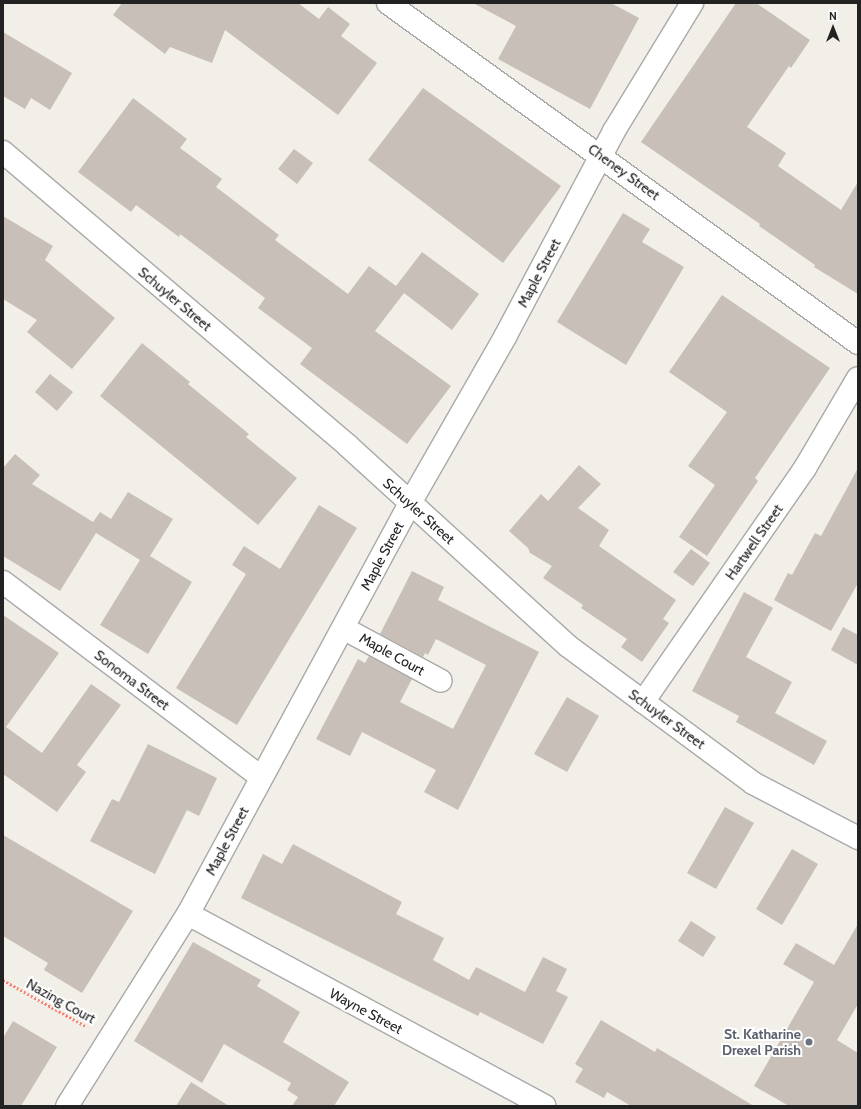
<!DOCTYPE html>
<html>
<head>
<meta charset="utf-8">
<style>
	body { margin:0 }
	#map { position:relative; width:861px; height:1109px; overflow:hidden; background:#f2efe9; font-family:Cabin,sans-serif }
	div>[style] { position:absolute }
	.building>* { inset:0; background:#c7bfb8 }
	.path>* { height:2.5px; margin-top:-1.25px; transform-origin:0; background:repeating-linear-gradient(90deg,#fa8072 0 2px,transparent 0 4px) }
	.roads { filter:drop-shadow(1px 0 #a9a9a9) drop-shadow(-1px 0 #a9a9a9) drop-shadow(0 1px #a9a9a9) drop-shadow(0 -1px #a9a9a9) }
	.minor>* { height:22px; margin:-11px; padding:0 11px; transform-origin:11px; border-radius:11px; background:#fff }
	.dots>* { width:11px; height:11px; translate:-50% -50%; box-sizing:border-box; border:2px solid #fff; border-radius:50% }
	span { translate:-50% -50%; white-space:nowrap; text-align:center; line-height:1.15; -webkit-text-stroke:4px #fff; paint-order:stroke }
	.street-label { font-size:14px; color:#222 }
	.worship-label { font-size:14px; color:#5b616d; font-weight:700 }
	.right { translate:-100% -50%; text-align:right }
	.frame { position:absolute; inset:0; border:4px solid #222; pointer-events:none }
	.north { position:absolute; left:813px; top:8px; width:40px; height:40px; -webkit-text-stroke:3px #fff; paint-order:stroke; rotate:0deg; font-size:11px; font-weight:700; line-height:16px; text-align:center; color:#222 }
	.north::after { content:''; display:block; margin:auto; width:14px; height:18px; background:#222; clip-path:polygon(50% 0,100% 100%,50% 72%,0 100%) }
</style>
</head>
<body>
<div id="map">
	<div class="building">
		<div style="clip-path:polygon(122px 3px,298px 3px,319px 19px,328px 7px,350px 24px,341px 36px,377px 63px,338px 115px,225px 30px,212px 63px,170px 47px,165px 54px,113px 15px)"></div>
		<div style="clip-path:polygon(473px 3px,611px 3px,639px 18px,590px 109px,498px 59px,516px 26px)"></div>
		<div style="clip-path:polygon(736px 3px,756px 3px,810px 40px,791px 68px,789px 66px,747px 127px,786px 153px,778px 166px,841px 210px,858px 182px,858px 294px,814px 267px,815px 265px,759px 226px,760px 224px,641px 142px)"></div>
		<div style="clip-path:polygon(3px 32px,72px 73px,50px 110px,31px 98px,25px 109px,3px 96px)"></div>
		<div style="clip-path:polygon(423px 88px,561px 186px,503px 263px,368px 160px)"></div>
		<div style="clip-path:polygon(133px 98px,187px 139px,180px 148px,222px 179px,216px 187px,279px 235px,275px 240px,348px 294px,369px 266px,396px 286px,422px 252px,479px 294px,452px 330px,404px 293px,375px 331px,451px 386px,407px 444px,300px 364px,312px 348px,258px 308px,265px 298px,180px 234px,179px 237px,136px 205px,131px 212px,78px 172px)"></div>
		<div style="clip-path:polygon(294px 149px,313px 163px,297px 184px,278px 169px)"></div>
		<div style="clip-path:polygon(623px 213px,650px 229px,642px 242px,684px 267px,626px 365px,557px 322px)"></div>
		<div style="clip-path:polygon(3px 216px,53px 246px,45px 260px,115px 318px,72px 369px,27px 332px,37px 320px,3px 299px)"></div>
		<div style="clip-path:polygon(722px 295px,830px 368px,755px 478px,758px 481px,707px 556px,679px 537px,715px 485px,688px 466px,727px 412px,669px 372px)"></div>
		<div style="clip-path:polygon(142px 343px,190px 382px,188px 384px,249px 434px,246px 437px,297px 478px,258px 525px,100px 396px)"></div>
		<div style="clip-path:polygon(50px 374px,73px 392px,57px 411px,35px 392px)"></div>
		<div style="clip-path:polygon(15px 454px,40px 475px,32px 484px,93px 522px,100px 512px,111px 519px,128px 492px,173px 519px,150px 556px,192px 582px,148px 654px,100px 625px,140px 560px,96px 533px,60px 591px,3px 556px,3px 468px)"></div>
		<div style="clip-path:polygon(579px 465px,601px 484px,578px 508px,609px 530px,599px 546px,676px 600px,663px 619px,669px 623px,642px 662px,621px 647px,627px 639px,581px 608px,583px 605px,543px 578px,552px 566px,530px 553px,528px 548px,509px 531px,541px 494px,548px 501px)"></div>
		<div style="clip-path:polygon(858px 468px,858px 583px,831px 631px,774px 600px,788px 573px,792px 575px,815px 533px,821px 536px)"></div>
		<div style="clip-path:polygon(319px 505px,357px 528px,237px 725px,176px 688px,246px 574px,232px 565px,244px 546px,280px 569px)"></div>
		<div style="clip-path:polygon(691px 549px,710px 563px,693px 586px,673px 572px)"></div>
		<div style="clip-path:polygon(412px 571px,444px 587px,438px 600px,539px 652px,458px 810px,424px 792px,436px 770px,362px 732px,350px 756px,316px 739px,358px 659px,365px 663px,369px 656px,412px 679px,400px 702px,453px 729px,486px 665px,436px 639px,428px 655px,425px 653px,423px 657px,380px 634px)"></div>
		<div style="clip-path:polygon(744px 592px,773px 608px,746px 657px,792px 682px,775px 713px,827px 741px,814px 765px,736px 722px,739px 716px,692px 691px)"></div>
		<div style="clip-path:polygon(3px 615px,59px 653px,6px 727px,42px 753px,91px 684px,121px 705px,77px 765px,86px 772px,57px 812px,3px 774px)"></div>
		<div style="clip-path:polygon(843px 627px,858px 635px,858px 665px,831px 650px)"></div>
		<div style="clip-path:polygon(567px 697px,599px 716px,567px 772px,534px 754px)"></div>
		<div style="clip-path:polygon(148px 744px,217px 778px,199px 816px,187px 810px,155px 874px,90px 841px,112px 799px,119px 802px)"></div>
		<div style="clip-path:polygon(725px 807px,754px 823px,716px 889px,687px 873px)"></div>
		<div style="clip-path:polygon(3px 835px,133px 911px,82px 993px,44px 970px,48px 963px,3px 936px)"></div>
		<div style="clip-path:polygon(293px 844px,402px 902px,396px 914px,444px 938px,433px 960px,469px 980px,476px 967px,525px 992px,543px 957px,567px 969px,556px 991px,568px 997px,543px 1044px,480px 1012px,478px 1016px,241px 898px,263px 854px,282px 864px)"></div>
		<div style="clip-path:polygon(792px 849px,818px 864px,782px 925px,756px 909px)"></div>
		<div style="clip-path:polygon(691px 921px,716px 937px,703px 957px,678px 941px)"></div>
		<div style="clip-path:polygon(858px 924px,858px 1004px,837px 1040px,858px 1053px,858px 1106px,789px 1106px,754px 1086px,814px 982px,783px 964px,796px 943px,834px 965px)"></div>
		<div style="clip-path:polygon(193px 942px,261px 980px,257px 986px,300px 1012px,283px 1042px,349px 1082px,334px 1106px,292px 1106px,298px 1097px,287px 1090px,291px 1083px,224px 1044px,202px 1083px,134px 1041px)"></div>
		<div style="clip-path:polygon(601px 1020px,655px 1052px,657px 1048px,754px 1106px,631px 1106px,607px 1092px,604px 1098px,575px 1082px,583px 1069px,575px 1064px)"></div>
		<div style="clip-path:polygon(13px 1021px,57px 1047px,21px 1106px,3px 1106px,3px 1038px)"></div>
		<div style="clip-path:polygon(191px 1082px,229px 1106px,176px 1106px)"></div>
	</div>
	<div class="path">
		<div style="left:3px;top:980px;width:96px;rotate:29.2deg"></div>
	</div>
	<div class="roads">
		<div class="minor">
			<div style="left:388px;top:3px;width:580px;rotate:35.88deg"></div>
			<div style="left:3px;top:152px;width:452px;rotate:40.4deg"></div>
			<div style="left:347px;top:445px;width:299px;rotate:42.3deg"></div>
			<div style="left:568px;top:646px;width:230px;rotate:36.5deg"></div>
			<div style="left:753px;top:783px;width:119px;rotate:27.6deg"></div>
			<div style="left:3px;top:582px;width:323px;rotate:37.1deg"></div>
			<div style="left:343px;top:628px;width:111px;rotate:28.4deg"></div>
			<div style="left:643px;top:702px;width:285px;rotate:-55.3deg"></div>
			<div style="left:805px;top:468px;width:104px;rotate:-59.5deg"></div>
			<div style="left:188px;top:914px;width:405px;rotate:28.3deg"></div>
			<div style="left:67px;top:1106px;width:227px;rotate:-57.8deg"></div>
			<div style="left:188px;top:914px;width:467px;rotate:-61.6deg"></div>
			<div style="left:410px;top:503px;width:191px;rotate:-60.2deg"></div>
			<div style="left:505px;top:337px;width:233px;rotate:-62.1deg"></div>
			<div style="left:614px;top:131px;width:150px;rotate:-58.6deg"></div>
		</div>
	</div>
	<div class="dots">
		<div style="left:809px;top:1042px;background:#6b7280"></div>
	</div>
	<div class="street-label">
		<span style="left:624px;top:172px;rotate:36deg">Cheney Street</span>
		<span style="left:539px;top:273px;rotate:-62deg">Maple Street</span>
		<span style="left:175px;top:299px;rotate:40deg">Schuyler Street</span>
		<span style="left:419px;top:511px;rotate:42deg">Schuyler Street</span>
		<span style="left:754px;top:542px;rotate:-55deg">Hartwell Street</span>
		<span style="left:382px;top:556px;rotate:-62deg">Maple Street</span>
		<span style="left:392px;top:654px;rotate:29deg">Maple Court</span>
		<span style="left:132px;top:680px;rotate:37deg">Sonoma Street</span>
		<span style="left:667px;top:719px;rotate:36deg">Schuyler Street</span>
		<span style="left:227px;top:841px;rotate:-62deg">Maple Street</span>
		<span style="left:61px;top:1001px;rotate:29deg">Nazing Court</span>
		<span style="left:366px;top:1011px;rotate:28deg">Wayne Street</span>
	</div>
	<div class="worship-label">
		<span class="right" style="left:801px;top:1042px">St. Katharine<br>Drexel Parish</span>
	</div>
	<div class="frame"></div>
	<div class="north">N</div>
</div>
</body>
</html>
